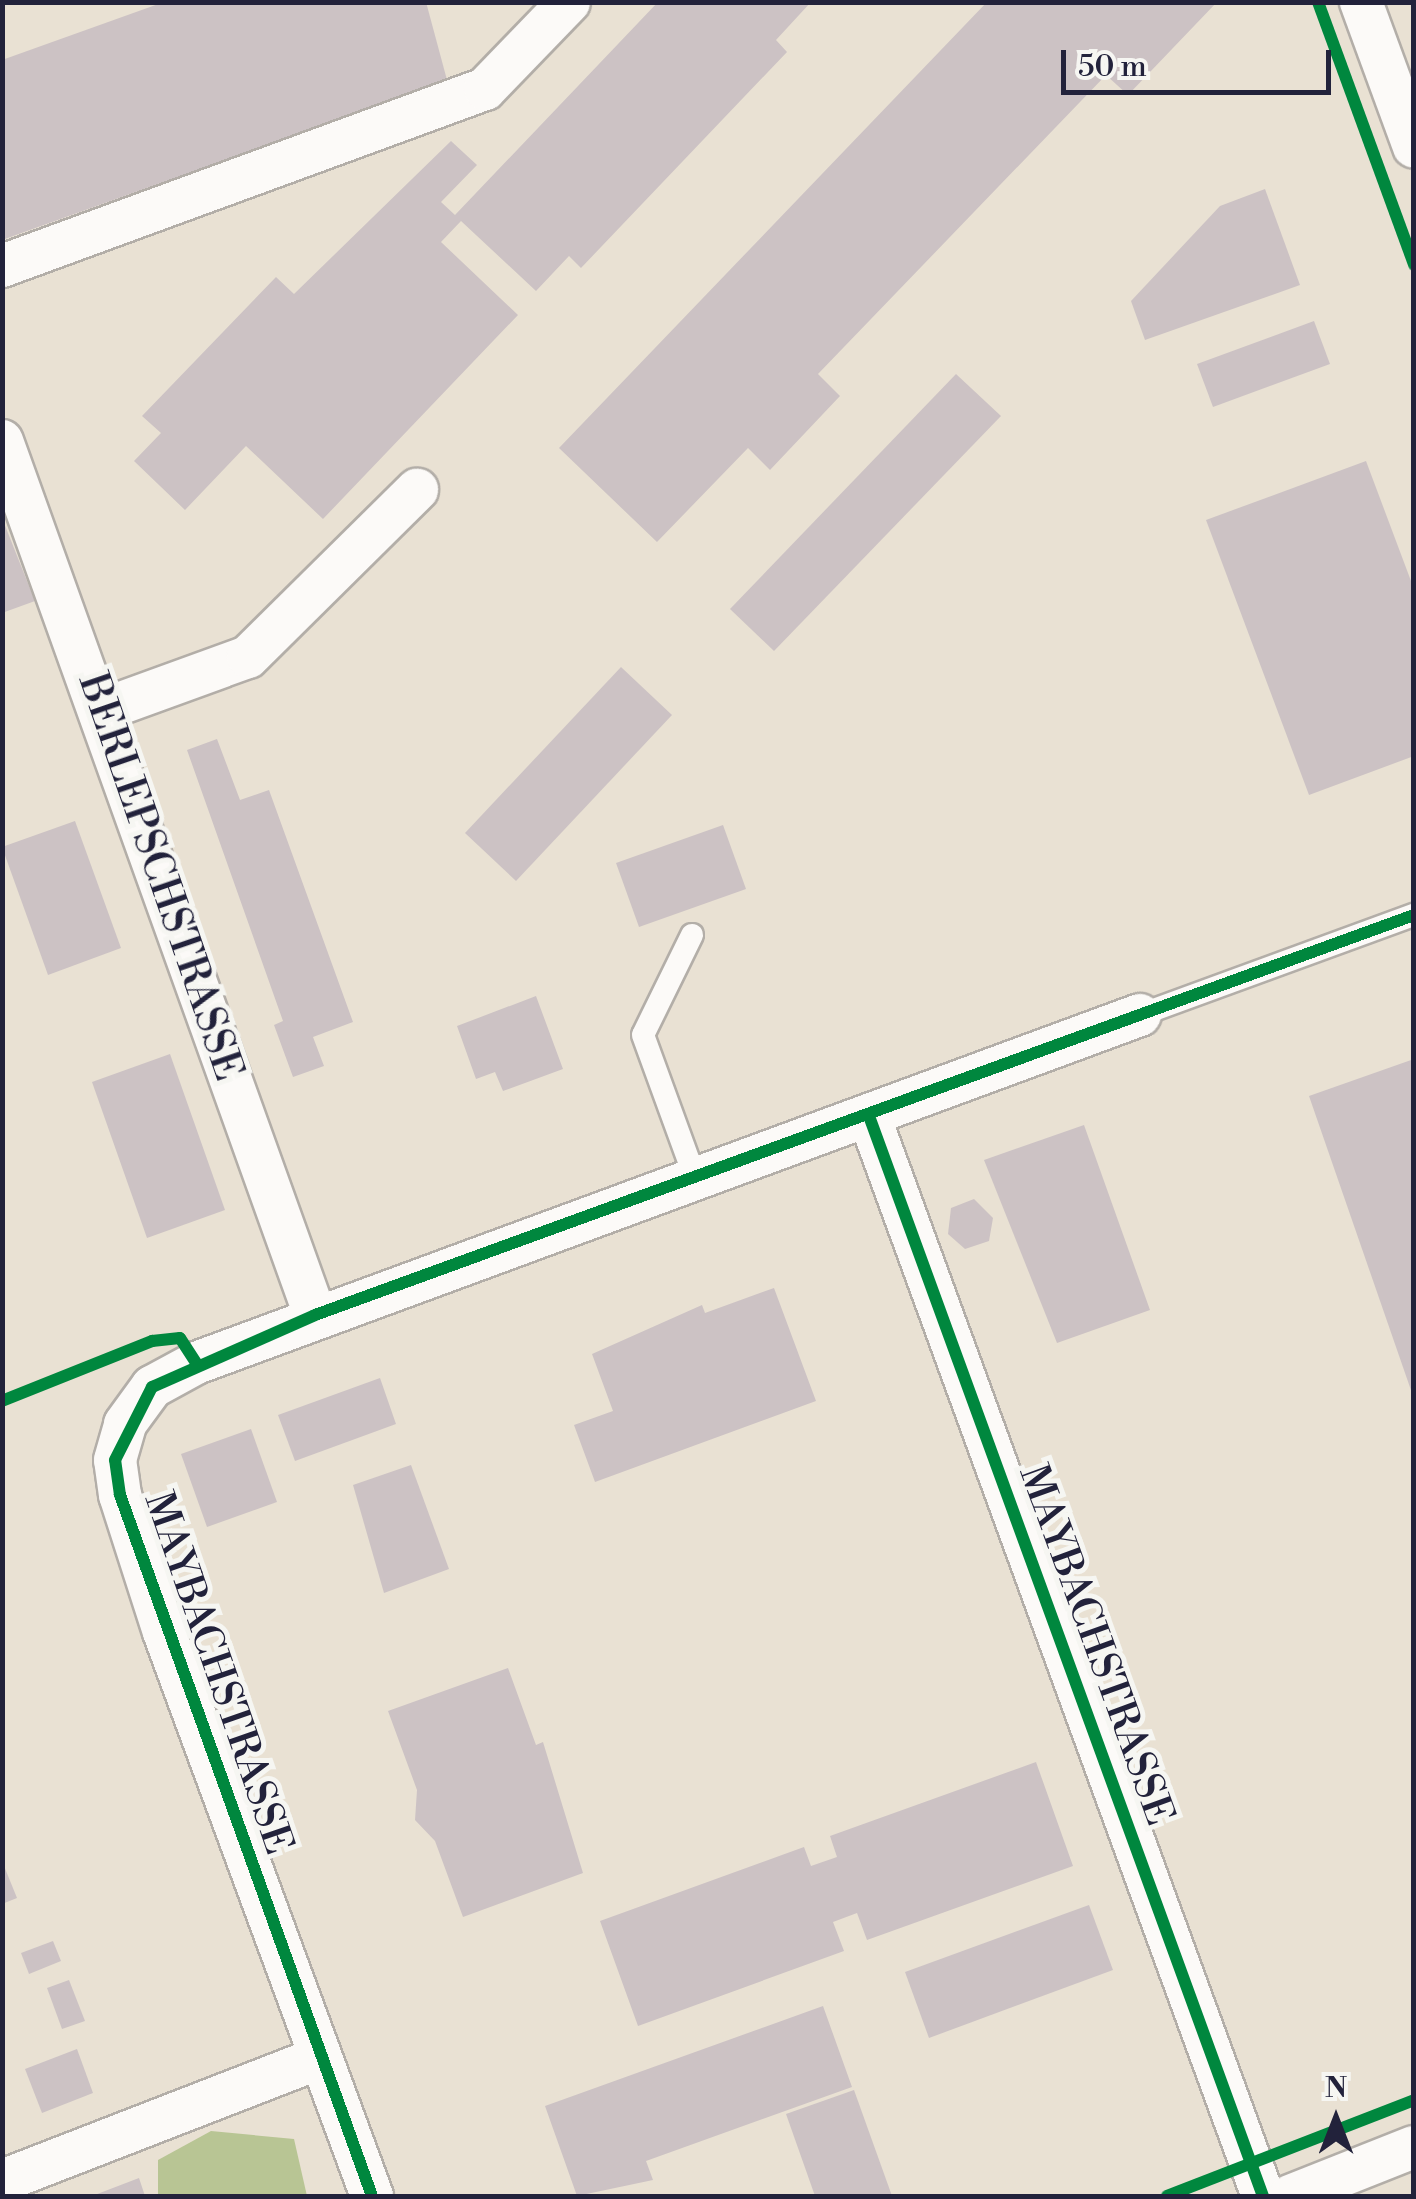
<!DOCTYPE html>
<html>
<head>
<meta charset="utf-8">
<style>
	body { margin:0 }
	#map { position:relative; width:1416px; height:2199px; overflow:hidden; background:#e9e1d3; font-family:"Libre Bodoni",serif }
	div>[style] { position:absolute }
	.forest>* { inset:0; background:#b8c594 }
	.building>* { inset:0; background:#ccc2c4 }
	.roads { filter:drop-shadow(2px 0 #b3aea8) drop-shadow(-2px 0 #b3aea8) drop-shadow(0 2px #b3aea8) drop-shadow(0 -2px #b3aea8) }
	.service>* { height:22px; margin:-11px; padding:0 11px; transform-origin:11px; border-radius:11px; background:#fcfaf8 }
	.minor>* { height:42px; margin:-21px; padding:0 21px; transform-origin:21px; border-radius:21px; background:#fcfaf8 }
	.cycleway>* { height:12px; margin:-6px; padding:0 6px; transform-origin:6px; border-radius:6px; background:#00873e }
	span { translate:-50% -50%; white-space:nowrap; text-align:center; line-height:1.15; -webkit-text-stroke:10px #f6f6f2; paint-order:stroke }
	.street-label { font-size:40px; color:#22223b }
	.frame { position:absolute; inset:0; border:5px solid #22223b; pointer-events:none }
	.north { position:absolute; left:1286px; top:2069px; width:100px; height:100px; -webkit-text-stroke:8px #f6f6f2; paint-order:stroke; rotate:0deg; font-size:28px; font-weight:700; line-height:40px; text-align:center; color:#22223b }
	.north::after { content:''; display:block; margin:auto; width:35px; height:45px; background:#22223b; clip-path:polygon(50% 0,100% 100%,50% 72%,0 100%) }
	.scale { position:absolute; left:1061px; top:50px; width:270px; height:45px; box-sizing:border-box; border:5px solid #22223b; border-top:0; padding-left:12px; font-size:30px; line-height:35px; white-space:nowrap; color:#22223b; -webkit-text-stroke:8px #f6f6f2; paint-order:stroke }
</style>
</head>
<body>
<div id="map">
	<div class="forest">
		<div style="clip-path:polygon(211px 2131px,294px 2139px,307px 2196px,158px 2196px,158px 2160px)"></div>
	</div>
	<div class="building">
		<div style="clip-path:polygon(164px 2px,426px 2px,447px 80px,2px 240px,2px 60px)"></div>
		<div style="clip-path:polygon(658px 2px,811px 2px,776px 40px,787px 52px,581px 268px,569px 256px,536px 291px,461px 221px,441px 242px,518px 315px,323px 519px,246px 446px,185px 510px,134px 461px,161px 433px,142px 416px,276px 277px,294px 294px,451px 141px,477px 165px,441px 202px,455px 215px)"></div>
		<div style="clip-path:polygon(987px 2px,1217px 2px,1128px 95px,1106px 75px,818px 374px,840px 396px,770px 470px,748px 448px,657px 542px,559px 448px)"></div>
		<div style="clip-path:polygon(1265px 189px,1300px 285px,1145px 340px,1131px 301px,1220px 206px)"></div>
		<div style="clip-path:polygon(1314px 321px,1330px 364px,1213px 407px,1197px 364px)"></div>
		<div style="clip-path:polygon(956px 374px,1001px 416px,774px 651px,730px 609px)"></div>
		<div style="clip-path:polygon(1366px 461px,1414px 589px,1414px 756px,1309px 795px,1206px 520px)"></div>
		<div style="clip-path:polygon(2px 518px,35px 601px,2px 613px)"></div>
		<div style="clip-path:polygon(621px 667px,672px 715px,516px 881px,465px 833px)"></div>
		<div style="clip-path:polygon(217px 739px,240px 800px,269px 790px,353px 1022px,313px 1037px,324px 1066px,293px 1077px,274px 1025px,283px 1021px,187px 750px)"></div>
		<div style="clip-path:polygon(75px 821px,121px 948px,48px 975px,2px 847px)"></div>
		<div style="clip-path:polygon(723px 825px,746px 889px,639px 927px,616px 863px)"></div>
		<div style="clip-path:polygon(536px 996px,563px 1069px,503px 1091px,495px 1072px,476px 1079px,457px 1026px)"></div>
		<div style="clip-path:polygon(170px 1054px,225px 1210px,147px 1238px,92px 1082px)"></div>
		<div style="clip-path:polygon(1414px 1059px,1414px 1396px,1413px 1396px,1309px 1096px)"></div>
		<div style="clip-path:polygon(1084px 1125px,1150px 1310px,1057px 1343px,984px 1160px)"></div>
		<div style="clip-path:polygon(974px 1199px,993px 1218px,989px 1241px,965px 1249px,948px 1234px,951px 1208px)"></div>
		<div style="clip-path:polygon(774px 1288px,816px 1401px,595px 1482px,574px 1425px,613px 1411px,592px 1354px,702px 1305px,705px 1313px)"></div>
		<div style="clip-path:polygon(380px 1378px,396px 1424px,295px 1461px,278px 1415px)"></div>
		<div style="clip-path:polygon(251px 1429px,277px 1502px,207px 1527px,181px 1454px)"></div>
		<div style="clip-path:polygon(411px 1465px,449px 1569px,384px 1593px,353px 1485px)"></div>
		<div style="clip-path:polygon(508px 1668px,536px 1745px,543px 1742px,583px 1873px,463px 1917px,435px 1841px,415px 1820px,417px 1790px,388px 1711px)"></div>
		<div style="clip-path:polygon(1036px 1762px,1073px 1866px,867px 1940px,857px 1913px,833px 1922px,844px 1951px,638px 2026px,600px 1921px,804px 1847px,811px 1866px,837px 1857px,830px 1836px)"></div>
		<div style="clip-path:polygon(2px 1861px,17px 1898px,2px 1904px)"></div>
		<div style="clip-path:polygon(1089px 1905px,1113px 1970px,929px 2038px,905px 1972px)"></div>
		<div style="clip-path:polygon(53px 1941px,61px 1961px,29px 1974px,21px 1953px)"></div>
		<div style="clip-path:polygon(69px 1980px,85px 2021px,62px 2029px,47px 1988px)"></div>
		<div style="clip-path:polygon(823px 2006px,852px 2087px,646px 2161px,653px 2180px,577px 2196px,545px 2106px)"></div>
		<div style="clip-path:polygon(77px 2049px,93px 2093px,42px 2113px,25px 2069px)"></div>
		<div style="clip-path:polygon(854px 2090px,892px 2196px,815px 2196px,786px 2114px)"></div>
		<div style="clip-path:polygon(139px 2178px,145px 2196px,92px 2196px)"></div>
	</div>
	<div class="roads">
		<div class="service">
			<div style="left:692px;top:935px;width:111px;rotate:116.1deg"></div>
			<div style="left:643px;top:1035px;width:152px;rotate:70deg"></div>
			<div style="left:1140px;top:1015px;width:292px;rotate:-20.1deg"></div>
		</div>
		<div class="minor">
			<div style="left:1361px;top:2px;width:154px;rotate:69.9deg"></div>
			<div style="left:2px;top:266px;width:514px;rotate:-20.13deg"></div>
			<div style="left:485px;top:89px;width:121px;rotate:-46deg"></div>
			<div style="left:2px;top:441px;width:928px;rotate:70.3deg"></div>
			<div style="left:102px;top:710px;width:155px;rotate:-20deg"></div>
			<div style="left:248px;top:657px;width:238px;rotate:-44.7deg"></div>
			<div style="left:869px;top:1116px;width:1150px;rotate:69.96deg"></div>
			<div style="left:2px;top:2181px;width:342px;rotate:-21.2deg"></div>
			<div style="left:372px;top:2196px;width:601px;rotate:-110.24deg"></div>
			<div style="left:164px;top:1632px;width:144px;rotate:-107.8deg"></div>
			<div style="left:120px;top:1495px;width:35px;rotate:-98deg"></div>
			<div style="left:115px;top:1460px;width:37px;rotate:-74deg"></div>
			<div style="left:125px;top:1424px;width:46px;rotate:-53.9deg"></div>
			<div style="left:152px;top:1387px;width:50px;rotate:-28.6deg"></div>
			<div style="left:196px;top:1363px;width:1006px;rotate:-20.24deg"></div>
			<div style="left:1290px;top:2196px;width:133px;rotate:-21.6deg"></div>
		</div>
	</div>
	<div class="cycleway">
		<div style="left:1318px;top:2px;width:280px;rotate:69.9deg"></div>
		<div style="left:869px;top:1116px;width:1150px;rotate:69.96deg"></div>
		<div style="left:2px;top:1401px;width:162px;rotate:-21.8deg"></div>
		<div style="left:152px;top:1341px;width:28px;rotate:-6deg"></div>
		<div style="left:180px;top:1338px;width:30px;rotate:57deg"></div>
		<div style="left:372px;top:2196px;width:745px;rotate:-109.77deg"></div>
		<div style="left:120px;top:1495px;width:35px;rotate:-98deg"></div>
		<div style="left:115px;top:1460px;width:82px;rotate:-63.1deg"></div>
		<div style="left:152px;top:1387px;width:178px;rotate:-23.8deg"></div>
		<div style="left:315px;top:1315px;width:1170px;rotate:-20deg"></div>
		<div style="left:1167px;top:2196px;width:265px;rotate:-21.2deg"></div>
	</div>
	<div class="street-label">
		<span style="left:160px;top:877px;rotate:71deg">BERLEPSCHSTRASSE</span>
		<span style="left:1096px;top:1645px;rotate:70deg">MAYBACHSTRASSE</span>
		<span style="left:218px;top:1673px;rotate:71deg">MAYBACHSTRASSE</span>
	</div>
	<div class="frame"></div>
	<div class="north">N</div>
	<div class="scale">50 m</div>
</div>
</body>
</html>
